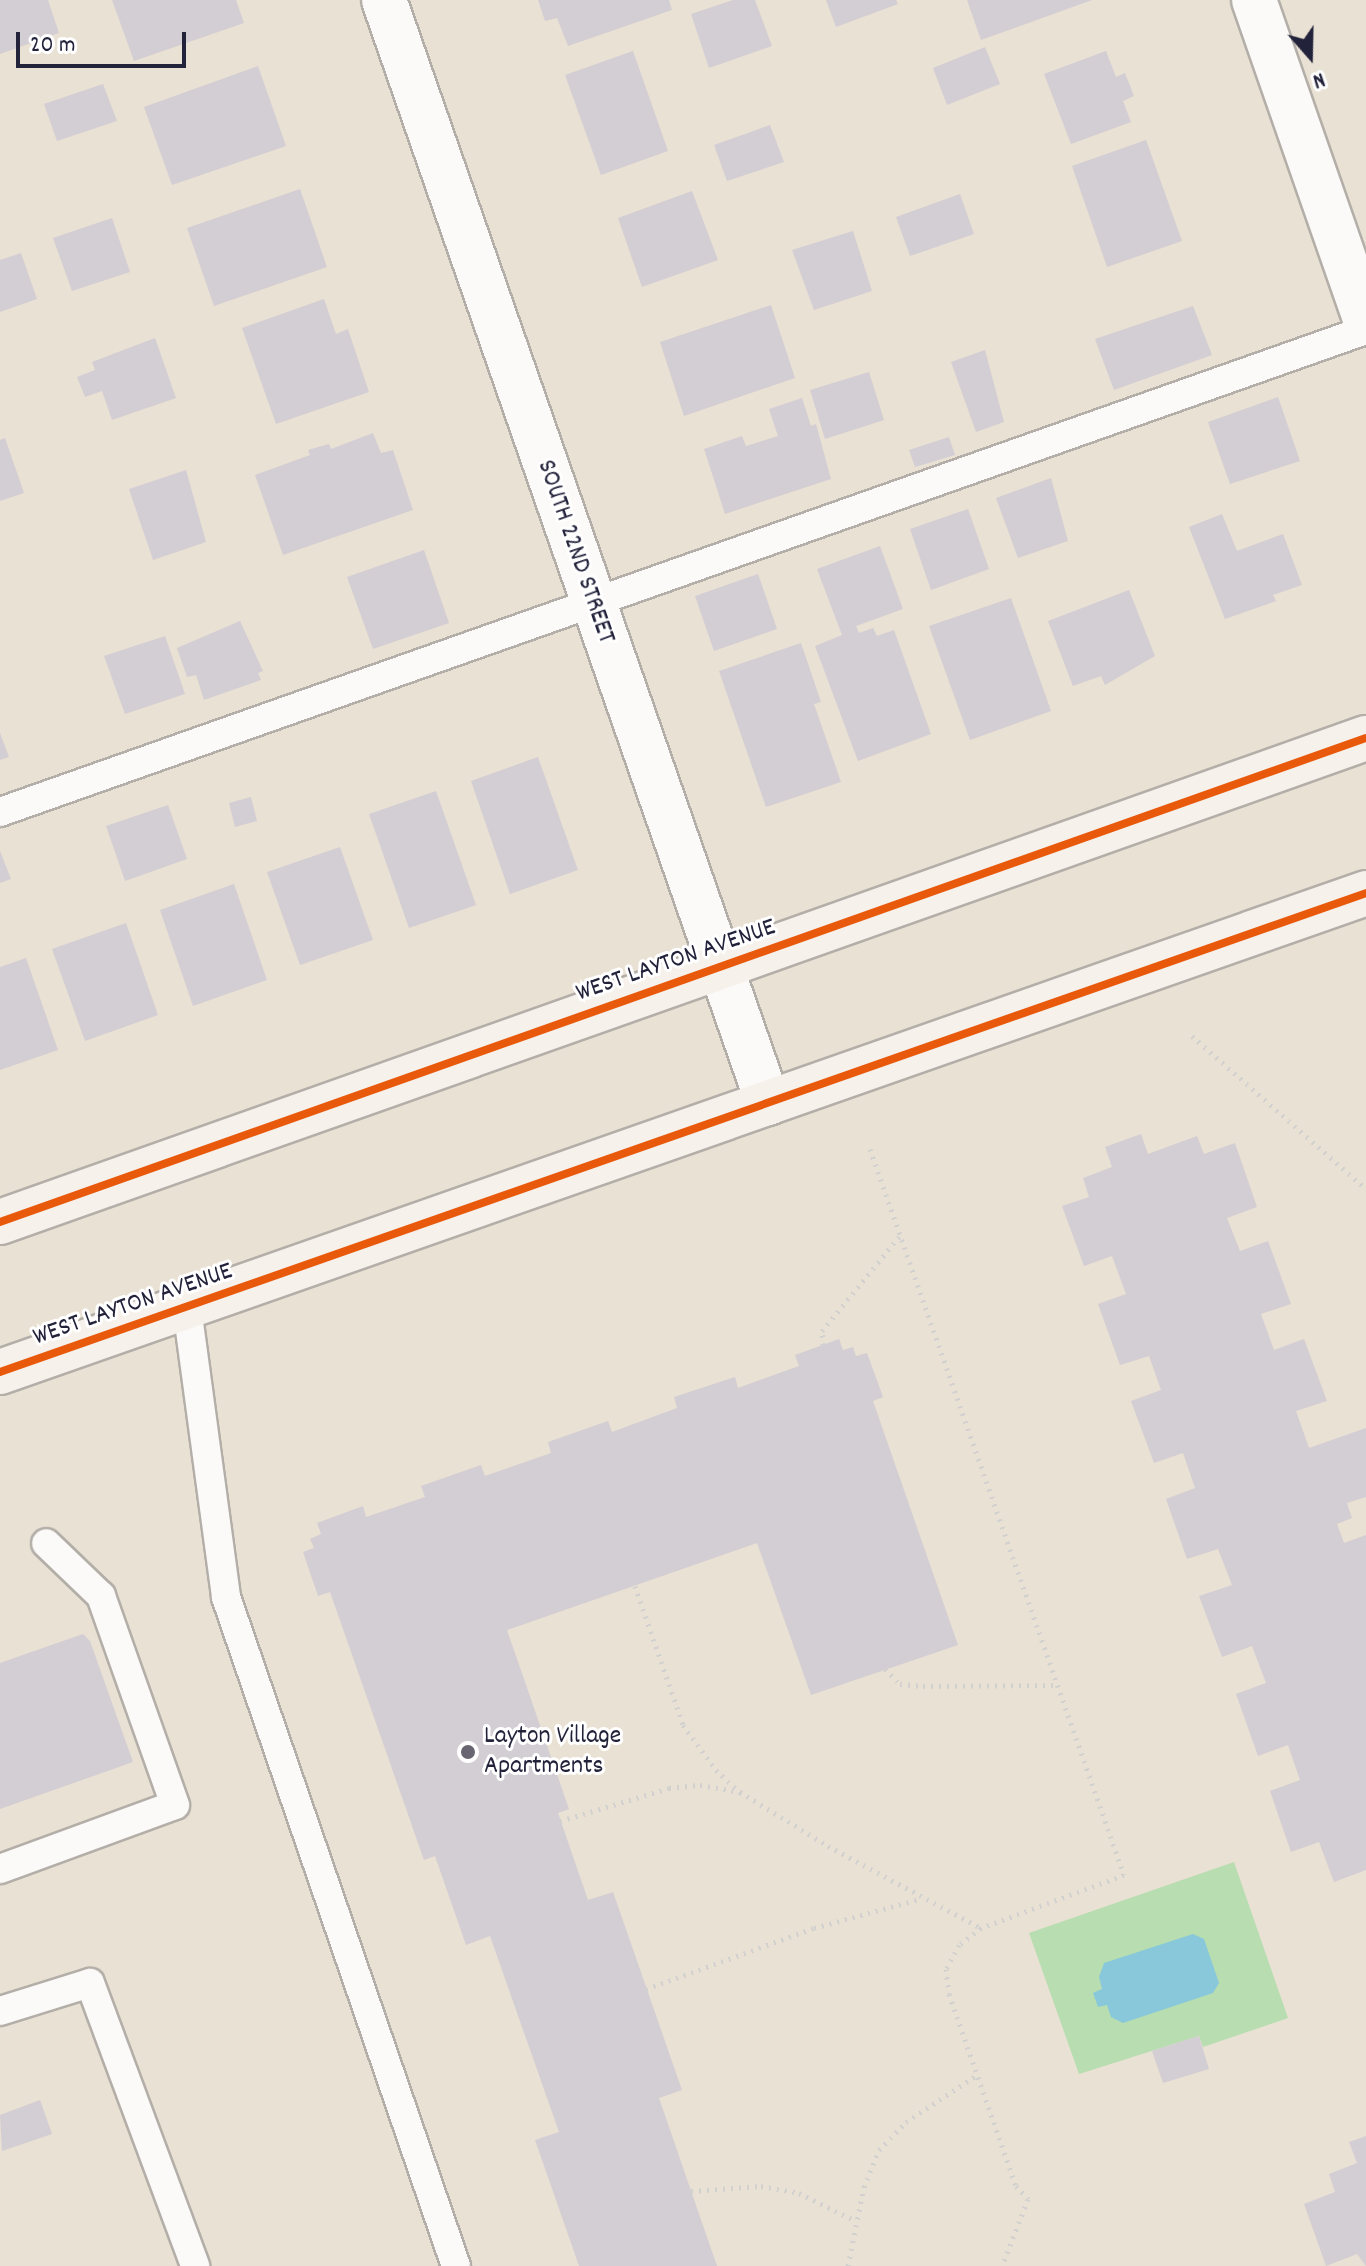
<!DOCTYPE html>
<html>
<head>
<meta charset="utf-8">
<style>
	body { margin:0 }
	#map { position:relative; width:1366px; height:2266px; overflow:hidden; background:#e9e1d3; font-family:Dekko,sans-serif }
	div>[style] { position:absolute }
	.green>* { inset:0; background:#b7ddb1 }
	.water>* { inset:0; background:#88c8da }
	.building>* { inset:0; background:#d3cdd4 }
	.path>* { height:5px; margin-top:-2.5px; transform-origin:0; background:repeating-linear-gradient(90deg,#d3d1cf 0 2px,transparent 0 8px) }
	.roads { filter:drop-shadow(2px 0 #b3aea8) drop-shadow(-2px 0 #b3aea8) drop-shadow(0 2px #b3aea8) drop-shadow(0 -2px #b3aea8) }
	.lane>* { height:28px; margin:-14px; padding:0 14px; transform-origin:14px; border-radius:14px; background:#fcfaf8 }
	.street>* { height:44px; margin:-22px; padding:0 22px; transform-origin:22px; border-radius:22px; background:#fcfaf8 }
	.secondary>* { height:44px; margin:-22px; padding:0 22px; transform-origin:22px; border-radius:22px; background:#f6f1eb }
	.cycleway>* { height:8px; margin:-4px; padding:0 4px; transform-origin:4px; border-radius:4px; background:#e8590c }
	.dots>* { width:22px; height:22px; translate:-50% -50%; box-sizing:border-box; border:4px solid #fff; border-radius:50% }
	span { translate:-50% -50%; white-space:nowrap; text-align:center; line-height:1.15; -webkit-text-stroke:6px #fff; paint-order:stroke }
	.street-label { font-size:26px; color:#22223b }
	.poi-label { font-size:26px; color:#22223b }
	.left { translate:0 -50%; text-align:left }
	.north { position:absolute; left:1270px; top:16px; width:80px; height:80px; -webkit-text-stroke:6px #fff; paint-order:stroke; rotate:160deg; font-size:22px; font-weight:700; line-height:32px; text-align:center; color:#22223b }
	.north::after { content:''; display:block; margin:auto; width:28px; height:36px; background:#22223b; clip-path:polygon(50% 0,100% 100%,50% 72%,0 100%) }
	.scale { position:absolute; left:16px; top:32px; width:170px; height:36px; box-sizing:border-box; border:4px solid #22223b; border-top:0; padding-left:10px; font-size:24px; line-height:28px; white-space:nowrap; color:#22223b; -webkit-text-stroke:6px #fff; paint-order:stroke }
</style>
</head>
<body>
<div id="map">
	<div class="green">
		<div style="clip-path:polygon(1234px 1862px,1288px 2018px,1203px 2047px,1199px 2036px,1079px 2074px,1029px 1933px)"></div>
	</div>
	<div class="water">
		<div style="clip-path:polygon(1193px 1934px,1204px 1939px,1219px 1983px,1213px 1993px,1123px 2023px,1111px 2017px,1107px 2005px,1098px 2007px,1093px 1993px,1102px 1989px,1099px 1977px,1104px 1963px)"></div>
	</div>
	<div class="building">
		<div style="clip-path:polygon(0 0,48px 0,59px 33px,0 54px)"></div>
		<div style="clip-path:polygon(112px 0,236px 0,244px 23px,134px 61px)"></div>
		<div style="clip-path:polygon(538px 0,669px 0,672px 10px,568px 46px,557px 18px,545px 21px)"></div>
		<div style="clip-path:polygon(733px 0,755px 0,772px 46px,709px 68px,691px 14px)"></div>
		<div style="clip-path:polygon(826px 0,896px 0,898px 4px,836px 27px)"></div>
		<div style="clip-path:polygon(967px 0,1092px 0,981px 40px)"></div>
		<div style="clip-path:polygon(985px 47px,1000px 84px,947px 105px,933px 68px)"></div>
		<div style="clip-path:polygon(633px 51px,668px 151px,601px 175px,565px 75px)"></div>
		<div style="clip-path:polygon(1106px 51px,1116px 77px,1125px 73px,1134px 96px,1123px 101px,1131px 122px,1071px 144px,1044px 74px)"></div>
		<div style="clip-path:polygon(258px 66px,286px 146px,172px 185px,144px 107px)"></div>
		<div style="clip-path:polygon(103px 84px,117px 121px,57px 141px,44px 104px)"></div>
		<div style="clip-path:polygon(770px 125px,784px 162px,727px 181px,714px 145px)"></div>
		<div style="clip-path:polygon(1146px 140px,1182px 241px,1107px 267px,1072px 166px)"></div>
		<div style="clip-path:polygon(300px 189px,327px 267px,214px 306px,187px 228px)"></div>
		<div style="clip-path:polygon(692px 191px,718px 260px,642px 287px,618px 218px)"></div>
		<div style="clip-path:polygon(960px 194px,974px 234px,910px 256px,896px 217px)"></div>
		<div style="clip-path:polygon(112px 218px,130px 272px,72px 291px,53px 238px)"></div>
		<div style="clip-path:polygon(853px 231px,872px 291px,814px 310px,792px 250px)"></div>
		<div style="clip-path:polygon(21px 253px,37px 299px,0 312px,0 260px)"></div>
		<div style="clip-path:polygon(324px 299px,336px 334px,348px 329px,369px 392px,276px 424px,242px 328px)"></div>
		<div style="clip-path:polygon(771px 305px,795px 378px,684px 416px,660px 342px)"></div>
		<div style="clip-path:polygon(1193px 306px,1212px 355px,1114px 390px,1095px 339px)"></div>
		<div style="clip-path:polygon(155px 338px,176px 398px,112px 420px,102px 391px,85px 397px,77px 377px,95px 370px,92px 362px)"></div>
		<div style="clip-path:polygon(985px 350px,1004px 422px,976px 432px,951px 362px)"></div>
		<div style="clip-path:polygon(869px 372px,884px 420px,825px 439px,810px 390px)"></div>
		<div style="clip-path:polygon(1278px 397px,1300px 461px,1230px 484px,1208px 422px)"></div>
		<div style="clip-path:polygon(802px 398px,811px 426px,816px 424px,831px 479px,725px 514px,704px 449px,742px 436px,746px 446px,778px 436px,769px 409px)"></div>
		<div style="clip-path:polygon(373px 433px,381px 453px,393px 450px,413px 510px,283px 555px,255px 475px,310px 455px,308px 450px,329px 444px,331px 449px)"></div>
		<div style="clip-path:polygon(949px 437px,955px 455px,915px 467px,909px 450px)"></div>
		<div style="clip-path:polygon(5px 438px,24px 493px,0 501px,0 440px)"></div>
		<div style="clip-path:polygon(186px 470px,206px 542px,153px 560px,129px 489px)"></div>
		<div style="clip-path:polygon(1051px 478px,1068px 541px,1018px 558px,996px 498px)"></div>
		<div style="clip-path:polygon(968px 509px,989px 569px,931px 590px,910px 529px)"></div>
		<div style="clip-path:polygon(1222px 514px,1237px 551px,1283px 534px,1302px 585px,1273px 595px,1276px 601px,1225px 619px,1189px 527px)"></div>
		<div style="clip-path:polygon(880px 546px,903px 609px,856px 626px,859px 633px,873px 628px,877px 636px,894px 630px,931px 734px,858px 761px,815px 646px,842px 635px,817px 569px)"></div>
		<div style="clip-path:polygon(424px 550px,449px 623px,373px 649px,347px 577px)"></div>
		<div style="clip-path:polygon(758px 574px,777px 629px,714px 651px,695px 596px)"></div>
		<div style="clip-path:polygon(1129px 590px,1155px 656px,1105px 685px,1101px 676px,1073px 686px,1048px 621px)"></div>
		<div style="clip-path:polygon(1011px 598px,1051px 711px,970px 740px,929px 626px)"></div>
		<div style="clip-path:polygon(240px 621px,263px 671px,258px 673px,261px 680px,204px 700px,196px 675px,187px 677px,177px 648px)"></div>
		<div style="clip-path:polygon(165px 636px,185px 694px,125px 714px,104px 656px)"></div>
		<div style="clip-path:polygon(801px 643px,821px 702px,814px 704px,841px 782px,766px 807px,719px 671px)"></div>
		<div style="clip-path:polygon(0 733px,9px 757px,0 760px)"></div>
		<div style="clip-path:polygon(538px 757px,578px 870px,510px 894px,471px 781px)"></div>
		<div style="clip-path:polygon(436px 791px,476px 905px,409px 928px,369px 814px)"></div>
		<div style="clip-path:polygon(251px 797px,257px 821px,235px 827px,229px 803px)"></div>
		<div style="clip-path:polygon(168px 805px,187px 859px,125px 881px,106px 826px)"></div>
		<div style="clip-path:polygon(340px 847px,373px 940px,300px 965px,267px 872px)"></div>
		<div style="clip-path:polygon(0 851px,11px 879px,0 883px)"></div>
		<div style="clip-path:polygon(234px 884px,267px 980px,193px 1006px,160px 910px)"></div>
		<div style="clip-path:polygon(126px 923px,158px 1015px,85px 1041px,52px 949px)"></div>
		<div style="clip-path:polygon(26px 958px,58px 1050px,0 1070px,0 967px)"></div>
		<div style="clip-path:polygon(1141px 1134px,1148px 1154px,1197px 1136px,1204px 1154px,1235px 1143px,1257px 1207px,1227px 1218px,1240px 1251px,1268px 1241px,1291px 1304px,1261px 1314px,1274px 1350px,1304px 1339px,1327px 1401px,1296px 1411px,1309px 1448px,1366px 1428px,1366px 1497px,1347px 1503px,1352px 1518px,1337px 1524px,1344px 1543px,1366px 1535px,1366px 1870px,1334px 1882px,1319px 1842px,1291px 1852px,1270px 1791px,1300px 1780px,1288px 1745px,1258px 1756px,1236px 1694px,1266px 1683px,1252px 1646px,1222px 1657px,1199px 1596px,1232px 1585px,1218px 1549px,1187px 1559px,1166px 1499px,1195px 1488px,1183px 1453px,1154px 1463px,1131px 1401px,1161px 1390px,1149px 1356px,1120px 1365px,1098px 1304px,1126px 1294px,1112px 1256px,1084px 1266px,1062px 1206px,1089px 1197px,1083px 1178px,1112px 1167px,1105px 1147px)"></div>
		<div style="clip-path:polygon(839px 1339px,843px 1350px,853px 1347px,856px 1356px,867px 1353px,883px 1397px,873px 1401px,958px 1645px,811px 1695px,757px 1543px,507px 1630px,569px 1809px,558px 1813px,588px 1900px,613px 1892px,682px 2090px,659px 2098px,717px 2266px,579px 2266px,535px 2140px,559px 2132px,490px 1936px,466px 1945px,435px 1856px,424px 1860px,330px 1592px,318px 1596px,303px 1552px,314px 1548px,310px 1539px,321px 1534px,317px 1523px,363px 1506px,366px 1517px,425px 1497px,421px 1486px,481px 1465px,485px 1476px,551px 1453px,548px 1442px,608px 1421px,612px 1432px,677px 1408px,674px 1397px,735px 1377px,738px 1388px,799px 1366px,795px 1355px)"></div>
		<div style="clip-path:polygon(83px 1634px,90px 1641px,133px 1762px,0 1809px,0 1663px)"></div>
		<div style="clip-path:polygon(1199px 2036px,1209px 2069px,1163px 2083px,1152px 2051px)"></div>
		<div style="clip-path:polygon(40px 2100px,52px 2134px,2px 2151px,0 2115px)"></div>
		<div style="clip-path:polygon(1366px 2136px,1366px 2266px,1357px 2254px,1326px 2266px,1304px 2204px,1335px 2192px,1329px 2174px,1357px 2163px,1349px 2142px)"></div>
	</div>
	<div class="path">
		<div style="left:1192px;top:1036px;width:232px;rotate:41.3deg"></div>
		<div style="left:870px;top:1149px;width:769px;rotate:70.72deg"></div>
		<div style="left:1124px;top:1875px;width:153px;rotate:159.7deg"></div>
		<div style="left:981px;top:1928px;width:28px;rotate:142deg"></div>
		<div style="left:959px;top:1945px;width:27px;rotate:118deg"></div>
		<div style="left:946px;top:1969px;width:25px;rotate:83deg"></div>
		<div style="left:949px;top:1994px;width:203px;rotate:70.8deg"></div>
		<div style="left:1016px;top:2186px;width:18px;rotate:47deg"></div>
		<div style="left:1028px;top:2199px;width:72px;rotate:111.2deg"></div>
		<div style="left:823px;top:1345px;width:14px;rotate:-94deg"></div>
		<div style="left:822px;top:1331px;width:122px;rotate:-50.7deg"></div>
		<div style="left:635px;top:1586px;width:147px;rotate:70.9deg"></div>
		<div style="left:683px;top:1725px;width:56px;rotate:53.7deg"></div>
		<div style="left:716px;top:1770px;width:33px;rotate:43deg"></div>
		<div style="left:740px;top:1792px;width:103px;rotate:31.5deg"></div>
		<div style="left:828px;top:1846px;width:174px;rotate:28.2deg"></div>
		<div style="left:885px;top:1669px;width:21px;rotate:45deg"></div>
		<div style="left:900px;top:1684px;width:23px;rotate:5deg"></div>
		<div style="left:923px;top:1686px;width:134px;rotate:-0.4deg"></div>
		<div style="left:560px;top:1821px;width:114px;rotate:-16.8deg"></div>
		<div style="left:669px;top:1788px;width:31px;rotate:-6deg"></div>
		<div style="left:700px;top:1785px;width:41px;rotate:9.9deg"></div>
		<div style="left:646px;top:1989px;width:179px;rotate:-20deg"></div>
		<div style="left:814px;top:1928px;width:109px;rotate:-15.4deg"></div>
		<div style="left:691px;top:2191px;width:70px;rotate:-4.1deg"></div>
		<div style="left:761px;top:2186px;width:39px;rotate:10deg"></div>
		<div style="left:799px;top:2193px;width:64px;rotate:26.2deg"></div>
		<div style="left:848px;top:2266px;width:81px;rotate:-78.6deg"></div>
		<div style="left:864px;top:2187px;width:40px;rotate:-68deg"></div>
		<div style="left:879px;top:2150px;width:39px;rotate:-46deg"></div>
		<div style="left:906px;top:2122px;width:85px;rotate:-33.5deg"></div>
	</div>
	<div class="roads">
		<div class="lane">
			<div style="left:0;top:812px;width:1449px;rotate:-19.44deg"></div>
			<div style="left:187px;top:1308px;width:292px;rotate:82.3deg"></div>
			<div style="left:226px;top:1597px;width:707px;rotate:71.03deg"></div>
			<div style="left:0;top:1869px;width:186px;rotate:-20.1deg"></div>
			<div style="left:175px;top:1805px;width:222px;rotate:-109.5deg"></div>
			<div style="left:101px;top:1596px;width:76px;rotate:-136.1deg"></div>
			<div style="left:0;top:2011px;width:94px;rotate:-17.3deg"></div>
			<div style="left:90px;top:1983px;width:302px;rotate:69.6deg"></div>
		</div>
		<div class="street">
			<div style="left:384px;top:0;width:1168px;rotate:70.8deg"></div>
			<div style="left:1254px;top:0;width:340px;rotate:70.8deg"></div>
		</div>
		<div class="secondary">
			<div style="left:0;top:1222px;width:1449px;rotate:-19.51deg"></div>
			<div style="left:0;top:1372px;width:1448px;rotate:-19.32deg"></div>
		</div>
	</div>
	<div class="cycleway">
		<div style="left:0;top:1222px;width:1449px;rotate:-19.51deg"></div>
		<div style="left:0;top:1372px;width:1448px;rotate:-19.32deg"></div>
	</div>
	<div class="dots">
		<div style="left:468px;top:1752px;background:#686570"></div>
	</div>
	<div class="street-label">
		<span style="left:575px;top:552px;rotate:71deg">SOUTH 22ND STREET</span>
		<span style="left:676px;top:961px;rotate:-19deg">WEST LAYTON AVENUE</span>
		<span style="left:133px;top:1305px;rotate:-19deg">WEST LAYTON AVENUE</span>
	</div>
	<div class="poi-label">
		<span class="left" style="left:484px;top:1752px">Layton Village<br>Apartments</span>
	</div>
	<div class="north">N</div>
	<div class="scale">20 m</div>
</div>
</body>
</html>
